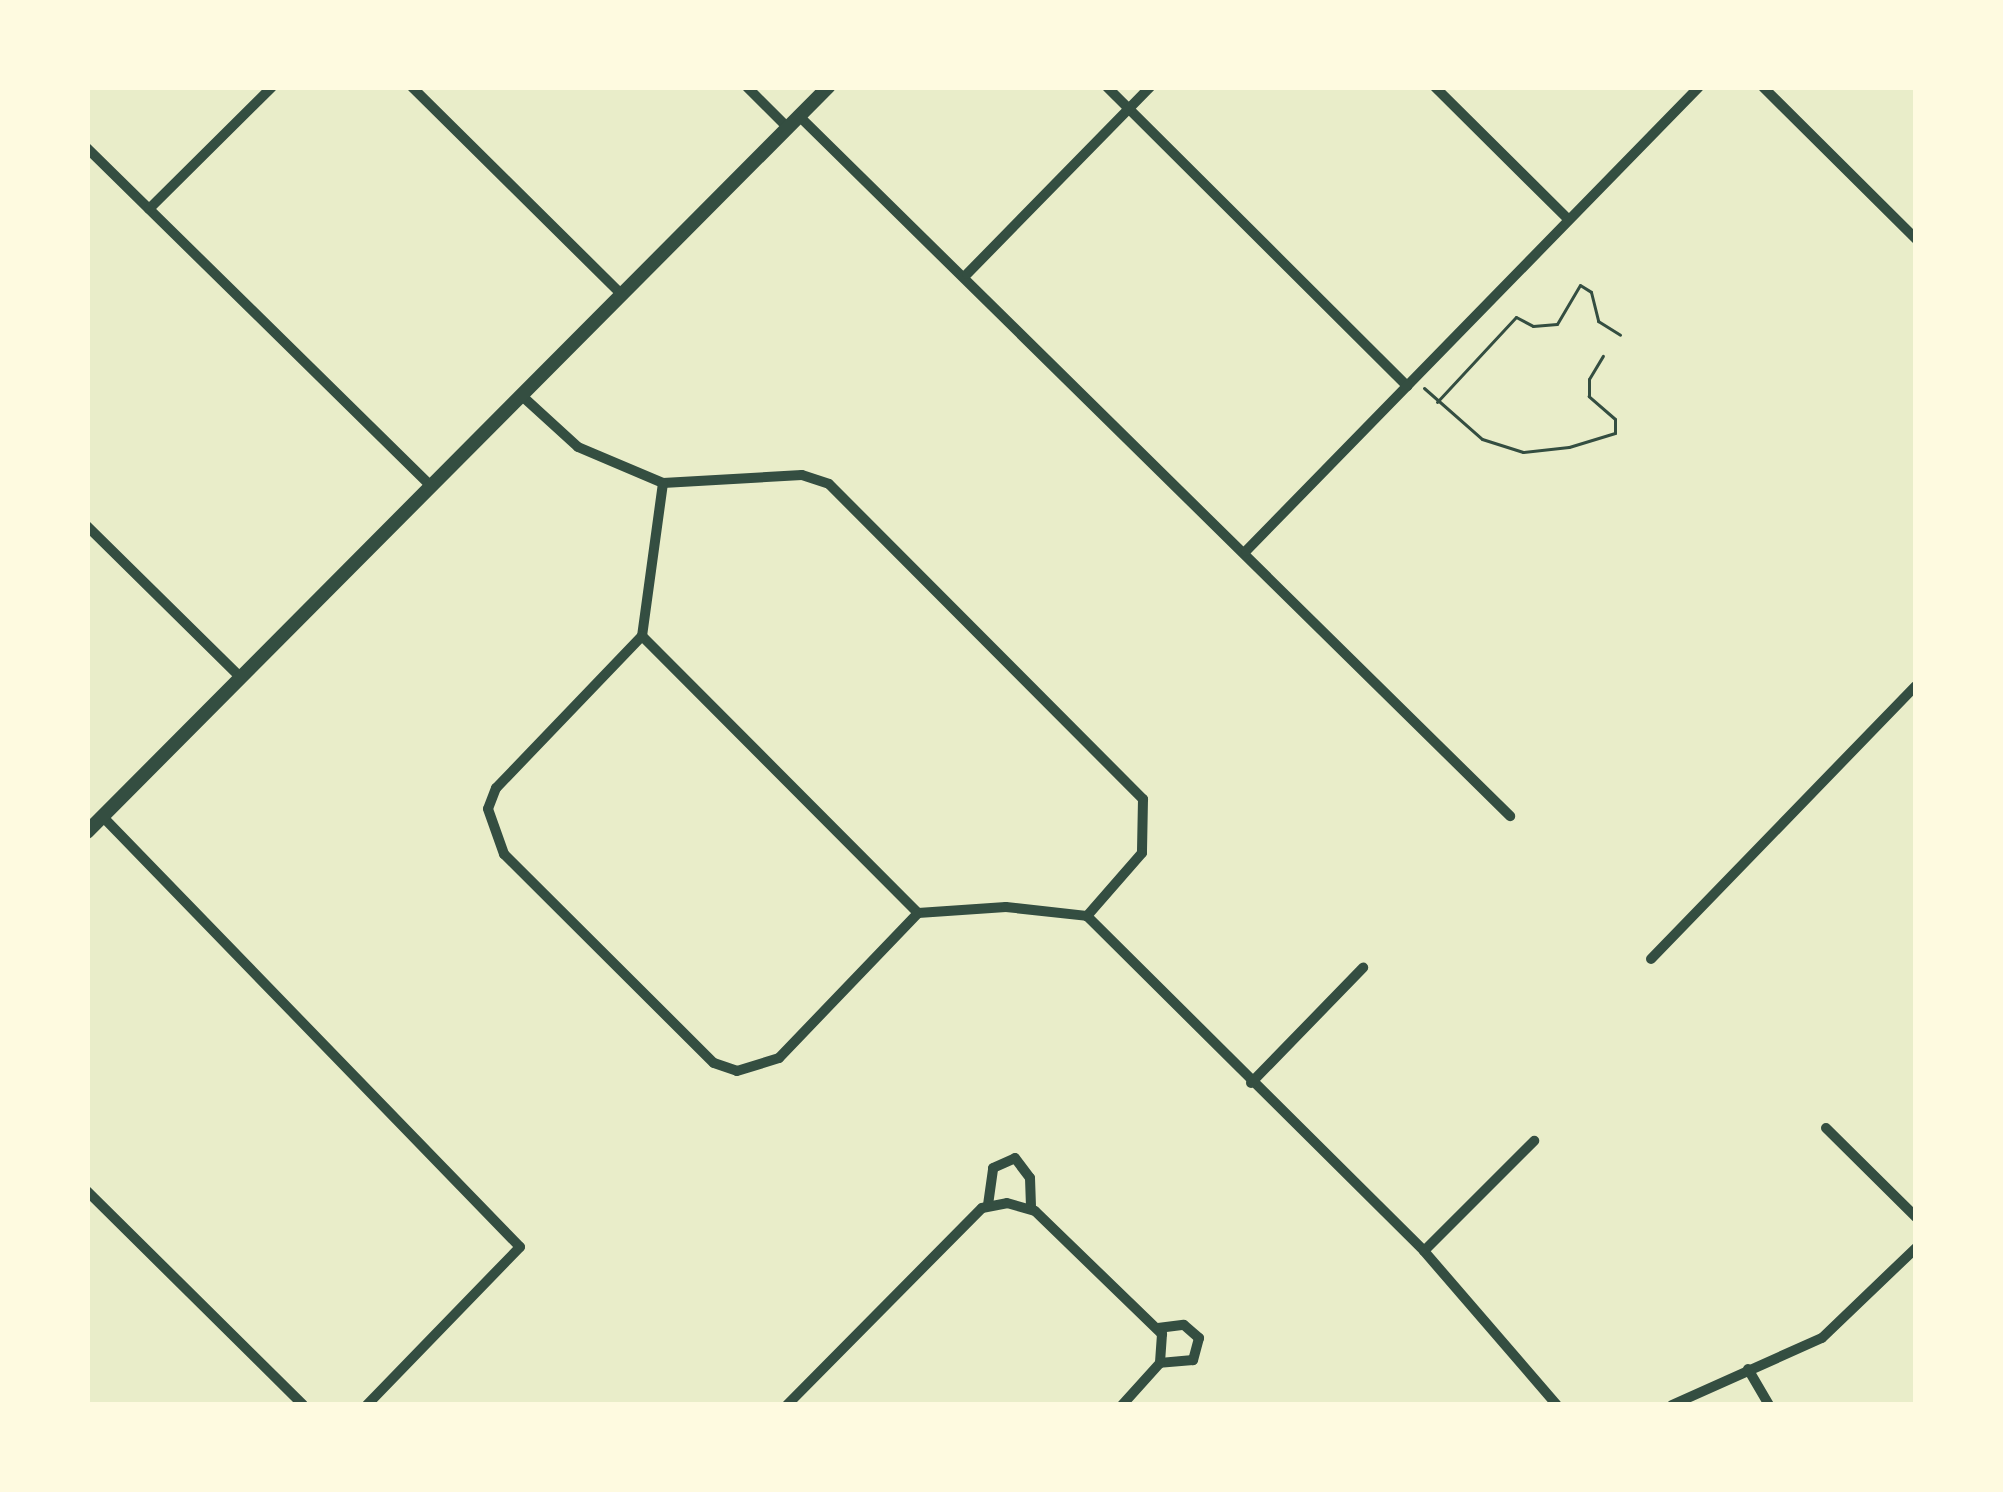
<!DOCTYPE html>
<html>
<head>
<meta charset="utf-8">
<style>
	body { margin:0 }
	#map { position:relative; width:2003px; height:1492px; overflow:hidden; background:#e9edc9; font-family:Figtree,sans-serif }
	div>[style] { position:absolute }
	.path>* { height:3px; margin:-1.5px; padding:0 1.5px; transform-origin:1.5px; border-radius:1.5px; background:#344e41 }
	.minor>* { height:10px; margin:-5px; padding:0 5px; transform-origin:5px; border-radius:5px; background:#344e41 }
	.tertiary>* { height:14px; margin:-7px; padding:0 7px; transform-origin:7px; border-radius:7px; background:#344e41 }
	span { translate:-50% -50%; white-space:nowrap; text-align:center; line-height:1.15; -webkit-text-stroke:12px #fefae0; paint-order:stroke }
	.frame { position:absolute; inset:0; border:90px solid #fefae0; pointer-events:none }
</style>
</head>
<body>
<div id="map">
	<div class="path">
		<div style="left:1424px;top:388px;width:77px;rotate:41.3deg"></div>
		<div style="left:1482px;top:439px;width:43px;rotate:17.6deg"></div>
		<div style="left:1523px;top:452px;width:46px;rotate:-6.2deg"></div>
		<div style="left:1569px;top:447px;width:48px;rotate:-16.9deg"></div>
		<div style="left:1615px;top:433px;width:14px;rotate:-90deg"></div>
		<div style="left:1615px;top:419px;width:35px;rotate:-139deg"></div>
		<div style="left:1589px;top:396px;width:17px;rotate:-90deg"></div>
		<div style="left:1589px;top:379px;width:27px;rotate:-59deg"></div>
		<div style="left:1437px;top:402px;width:116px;rotate:-47.1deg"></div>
		<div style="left:1516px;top:317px;width:19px;rotate:28deg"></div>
		<div style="left:1533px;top:326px;width:24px;rotate:-5deg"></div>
		<div style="left:1557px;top:324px;width:45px;rotate:-59.5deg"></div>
		<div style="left:1580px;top:285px;width:13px;rotate:32deg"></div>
		<div style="left:1591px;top:292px;width:30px;rotate:76deg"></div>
		<div style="left:1598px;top:321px;width:26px;rotate:32deg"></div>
	</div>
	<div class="minor">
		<div style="left:412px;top:87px;width:291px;rotate:44.7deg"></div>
		<div style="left:747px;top:87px;width:57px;rotate:45deg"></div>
		<div style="left:1107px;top:87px;width:424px;rotate:44.9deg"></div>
		<div style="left:1435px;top:87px;width:186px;rotate:44.8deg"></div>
		<div style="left:1763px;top:87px;width:216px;rotate:44.8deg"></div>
		<div style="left:799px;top:116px;width:998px;rotate:44.55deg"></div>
		<div style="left:87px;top:148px;width:482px;rotate:44.5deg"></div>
		<div style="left:149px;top:209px;width:173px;rotate:-44.8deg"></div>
		<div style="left:967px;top:274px;width:262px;rotate:-45.6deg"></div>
		<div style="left:521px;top:395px;width:77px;rotate:42.4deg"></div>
		<div style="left:578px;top:447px;width:92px;rotate:23deg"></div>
		<div style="left:663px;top:483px;width:139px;rotate:-3.3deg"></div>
		<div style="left:802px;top:475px;width:28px;rotate:18deg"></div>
		<div style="left:829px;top:484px;width:445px;rotate:45.1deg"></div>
		<div style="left:1143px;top:799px;width:54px;rotate:91.1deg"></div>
		<div style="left:1142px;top:853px;width:84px;rotate:131.1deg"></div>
		<div style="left:1087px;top:916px;width:475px;rotate:44.8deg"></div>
		<div style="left:1424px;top:1251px;width:203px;rotate:49.2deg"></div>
		<div style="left:663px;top:483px;width:154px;rotate:97.8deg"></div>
		<div style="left:642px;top:636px;width:391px;rotate:45.1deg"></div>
		<div style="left:918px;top:913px;width:88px;rotate:-3.9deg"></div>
		<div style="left:1006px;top:907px;width:81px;rotate:6.3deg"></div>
		<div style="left:87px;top:526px;width:216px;rotate:44.6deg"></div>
		<div style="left:1246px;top:551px;width:648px;rotate:-45.69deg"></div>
		<div style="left:642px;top:636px;width:211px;rotate:133.8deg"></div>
		<div style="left:496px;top:788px;width:22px;rotate:111deg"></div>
		<div style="left:488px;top:809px;width:48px;rotate:70.4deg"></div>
		<div style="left:504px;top:854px;width:296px;rotate:44.9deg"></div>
		<div style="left:714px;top:1063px;width:24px;rotate:19deg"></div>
		<div style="left:737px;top:1071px;width:44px;rotate:-17.2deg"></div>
		<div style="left:779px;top:1058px;width:201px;rotate:-46.2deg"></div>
		<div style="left:103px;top:817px;width:599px;rotate:45.88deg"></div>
		<div style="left:520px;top:1247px;width:220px;rotate:134.1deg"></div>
		<div style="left:1651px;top:959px;width:380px;rotate:-45.9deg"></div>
		<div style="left:1251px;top:1083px;width:161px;rotate:-45.8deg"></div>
		<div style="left:1826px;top:1128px;width:127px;rotate:44.7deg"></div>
		<div style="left:87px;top:1191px;width:304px;rotate:44.7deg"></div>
		<div style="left:988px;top:1205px;width:37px;rotate:-82deg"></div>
		<div style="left:993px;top:1168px;width:24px;rotate:-24deg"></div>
		<div style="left:1015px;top:1158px;width:25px;rotate:53deg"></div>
		<div style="left:1030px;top:1178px;width:31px;rotate:88deg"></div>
		<div style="left:1424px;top:1251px;width:156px;rotate:-45deg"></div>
		<div style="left:1158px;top:1328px;width:26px;rotate:-7deg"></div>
		<div style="left:1184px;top:1325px;width:20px;rotate:41deg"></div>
		<div style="left:1199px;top:1338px;width:23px;rotate:105deg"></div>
		<div style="left:1193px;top:1360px;width:33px;rotate:175deg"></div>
		<div style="left:1748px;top:1369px;width:42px;rotate:59.7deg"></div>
		<div style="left:787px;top:1405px;width:277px;rotate:-45.3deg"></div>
		<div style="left:982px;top:1208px;width:25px;rotate:-11deg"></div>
		<div style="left:1007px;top:1203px;width:29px;rotate:16deg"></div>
		<div style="left:1035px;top:1211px;width:177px;rotate:44.1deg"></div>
		<div style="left:1162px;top:1334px;width:29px;rotate:94deg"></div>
		<div style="left:1160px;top:1363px;width:57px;rotate:132.1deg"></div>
		<div style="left:1672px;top:1405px;width:164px;rotate:-24.1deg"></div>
		<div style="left:1822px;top:1338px;width:130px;rotate:-43.8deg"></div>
	</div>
	<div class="tertiary">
		<div style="left:87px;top:832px;width:1051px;rotate:-45.15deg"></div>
	</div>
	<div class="frame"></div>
</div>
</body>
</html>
